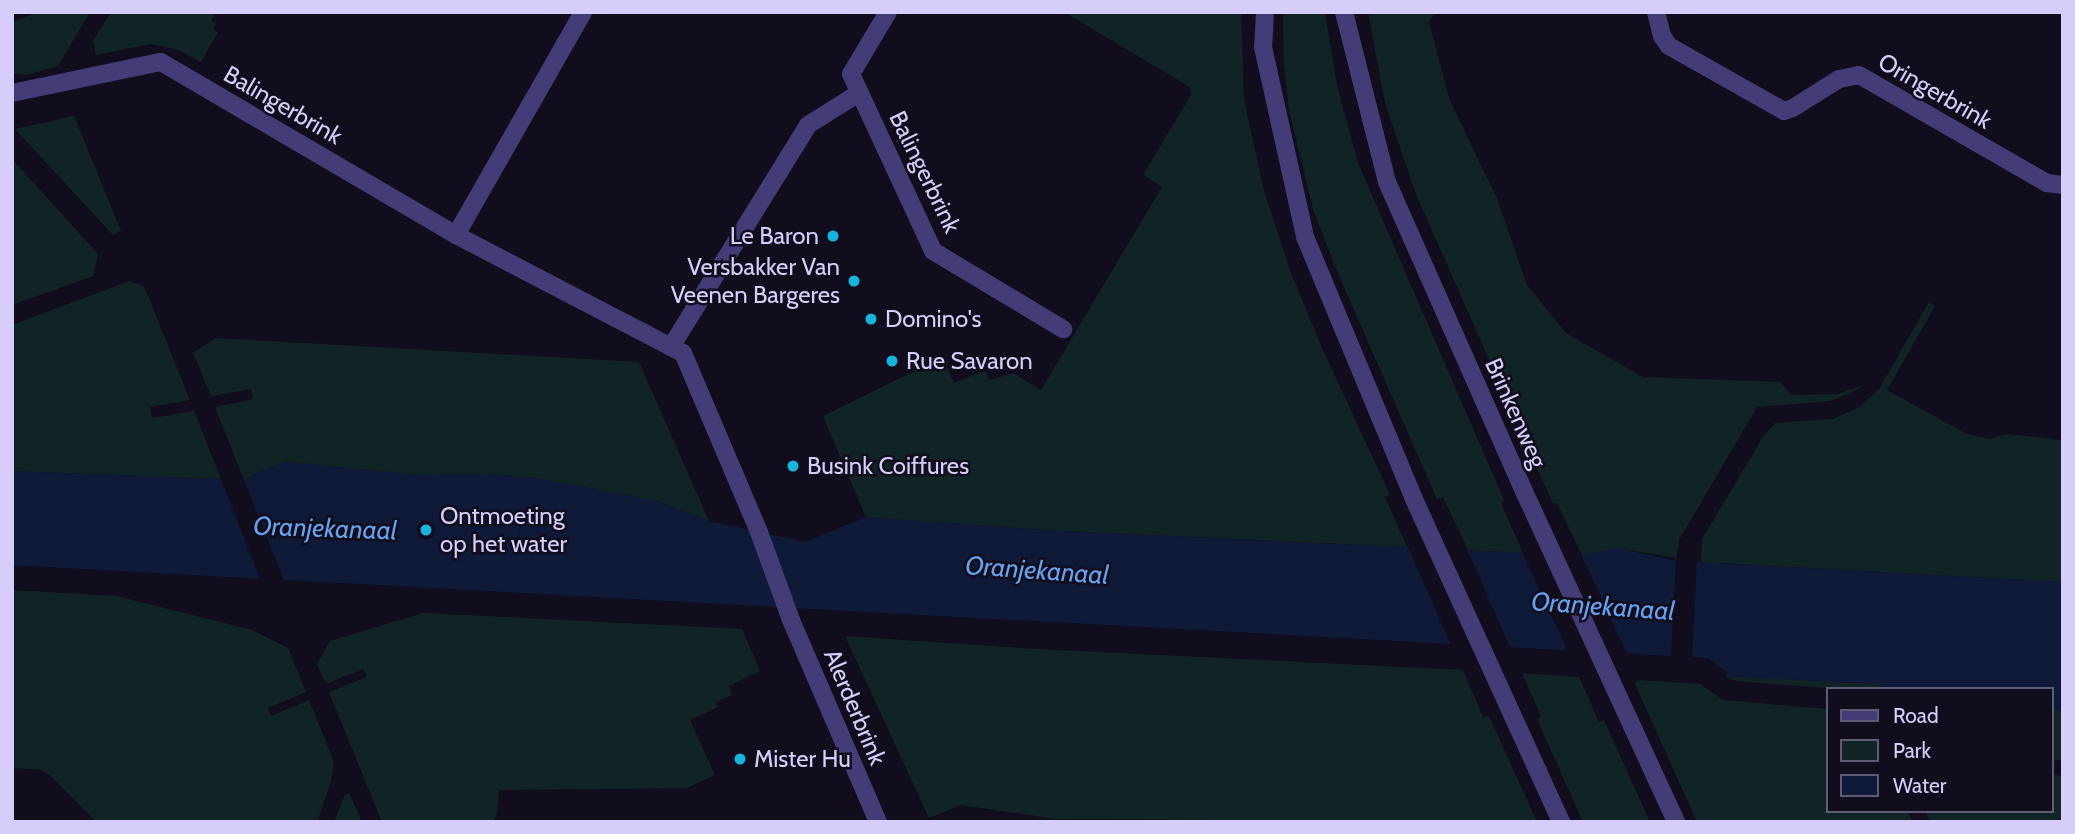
<!DOCTYPE html>
<html>
<head>
<meta charset="utf-8">
<style>
	body { margin:0 }
	#map { position:relative; width:2075px; height:834px; overflow:hidden; background:#110d1c; font-family:Cabin,sans-serif }
	div>[style] { position:absolute }
	.green>* { inset:0; background:#112425 }
	.water>* { inset:0; background:#0f1a39 }
	.pier>* { inset:0; background:#110d1c }
	.pedestrian>* { height:18px; margin:-9px; padding:0 9px; transform-origin:9px; border-radius:9px; background:#443c76 }
	.minor>* { height:18px; margin:-9px; padding:0 9px; transform-origin:9px; border-radius:9px; background:#443c76 }
	.tertiary>* { height:18px; margin:-9px; padding:0 9px; transform-origin:9px; border-radius:9px; background:#443c76 }
	.dots>* { width:19px; height:19px; translate:-50% -50%; box-sizing:border-box; border:4px solid #110d1c; border-radius:50% }
	span { translate:-50% -50%; white-space:nowrap; text-align:center; line-height:1.15; -webkit-text-stroke:5px #110d1c; paint-order:stroke }
	.street-label { font-size:24px; color:#d6cdfa }
	.poi-label { font-size:24px; color:#d6cdfa }
	.right { translate:-100% -50%; text-align:right }
	.left { translate:0 -50%; text-align:left }
	.water-label { font-size:26px; color:#65a2f0; font-style:italic }
	.frame { position:absolute; inset:0; border:14px solid #d6cdfa; pointer-events:none }
	.legend { position:absolute; left:1826px; top:687px; width:228px; height:126px; box-sizing:border-box; background:#110d1c; border:2px solid #605a75; margin:0; padding:9px 12px; list-style:none; font-size:21px; color:#d6cdfa }
	.legend li { display:flex; align-items:center; gap:14px; height:35px }
	.legend b { width:35px; border:2px solid #605a75 }
</style>
</head>
<body>
<div id="map">
	<div class="green">
		<div style="clip-path:polygon(39px 12px,90px 12px,58px 66px,27px 75px,12px 73px,12px 22px)"></div>
		<div style="clip-path:polygon(111px 12px,216px 12px,211px 21px,216px 23px,213px 29px,218px 32px,201px 62px,176px 49px,151px 44px,96px 55px,93px 41px)"></div>
		<div style="clip-path:polygon(1064px 12px,1241px 12px,1244px 100px,1264px 191px,1290px 270px,1322px 348px,1390px 495px,1385px 497px,1407px 547px,1045px 530px,866px 517px,823px 416px,945px 356px,948px 364px,946px 366px,954px 383px,985px 370px,990px 380px,1013px 373px,1041px 390px,1162px 187px,1143px 175px,1191px 95px,1190px 87px)"></div>
		<div style="clip-path:polygon(1283px 12px,1325px 12px,1337px 85px,1358px 163px,1501px 493px,1504px 501px,1501px 503px,1523px 553px,1468px 550px,1443px 497px,1437px 499px,1336px 269px,1313px 209px,1289px 110px,1284px 66px)"></div>
		<div style="clip-path:polygon(1368px 12px,1436px 12px,1429px 22px,1450px 101px,1496px 196px,1527px 285px,1566px 333px,1643px 377px,1781px 382px,1790px 395px,1839px 394px,1865px 384px,1849px 394px,1830px 401px,1757px 407px,1679px 540px,1676px 561px,1675px 558px,1618px 548px,1582px 555px,1557px 503px,1553px 504px,1415px 192px,1385px 103px)"></div>
		<div style="clip-path:polygon(74px 116px,121px 231px,113px 235px,15px 129px)"></div>
		<div style="clip-path:polygon(12px 159px,98px 254px,93px 276px,12px 305px)"></div>
		<div style="clip-path:polygon(130px 281px,144px 286px,190px 400px,150px 407px,152px 418px,194px 411px,221px 479px,12px 471px,12px 325px)"></div>
		<div style="clip-path:polygon(1929px 302px,1935px 306px,1887px 390px,1965px 433px,1990px 439px,2007px 434px,2063px 440px,2063px 582px,1701px 562px,1702px 539px,1763px 437px,1775px 423px,1833px 419px,1860px 407px,1879px 389px)"></div>
		<div style="clip-path:polygon(216px 338px,639px 362px,709px 521px,657px 501px,536px 478px,489px 474px,418px 475px,288px 462px,267px 468px,244px 480px,215px 407px,253px 399px,251px 389px,211px 396px,193px 353px)"></div>
		<div style="clip-path:polygon(12px 590px,116px 596px,252px 630px,288px 648px,306px 692px,268px 708px,271px 716px,309px 700px,334px 762px,331px 781px,317px 822px,96px 822px,50px 775px,41px 770px,12px 768px)"></div>
		<div style="clip-path:polygon(423px 613px,742px 629px,760px 671px,729px 686px,732px 695px,716px 702px,718px 707px,690px 720px,715px 775px,687px 788px,499px 790px,497px 814px,493px 822px,382px 822px,329px 692px,367px 677px,366px 673px,363px 669px,326px 684px,317px 664px,330px 641px)"></div>
		<div style="clip-path:polygon(845px 636px,1036px 649px,1463px 670px,1483px 717px,1489px 716px,1537px 822px,1056px 819px,961px 805px,929px 818px)"></div>
		<div style="clip-path:polygon(1522px 673px,1579px 677px,1599px 722px,1604px 720px,1650px 822px,1583px 822px,1537px 719px,1541px 716px)"></div>
		<div style="clip-path:polygon(1725px 676px,1879px 684px,1888px 689px,1836px 689px,1736px 681px)"></div>
		<div style="clip-path:polygon(1639px 680px,1700px 684px,1723px 700px,1828px 709px,1828px 811px,1907px 811px,1913px 822px,1697px 822px,1635px 684px)"></div>
		<div style="clip-path:polygon(2052px 709px,2063px 710px,2063px 760px,2052px 760px)"></div>
		<div style="clip-path:polygon(2052px 775px,2063px 776px,2063px 822px,1930px 822px,1925px 811px,2052px 811px)"></div>
		<div style="clip-path:polygon(349px 793px,362px 822px,334px 822px,345px 794px)"></div>
	</div>
	<div class="water">
		<div style="clip-path:polygon(288px 462px,418px 475px,489px 474px,536px 478px,657px 501px,709px 521px,805px 542px,866px 517px,1045px 530px,1523px 553px,1582px 555px,1618px 548px,1677px 561px,2063px 582px,2063px 710px,2052px 709px,2052px 689px,1888px 689px,1879px 684px,1725px 676px,1728px 673px,1708px 658px,12px 565px,12px 471px,244px 480px,267px 468px)"></div>
	</div>
	<div class="pier">
		<div style="clip-path:polygon(221px 479px,244px 480px,284px 580px,260px 579px)"></div>
		<div style="clip-path:polygon(1406px 543px,1466px 547px,1512px 651px,1452px 647px)"></div>
		<div style="clip-path:polygon(1521px 549px,1580px 552px,1629px 657px,1569px 654px)"></div>
		<div style="clip-path:polygon(1676px 561px,1697px 561px,1692px 658px,1671px 656px)"></div>
	</div>
	<div class="pedestrian">
		<div style="left:456px;top:235px;width:256px;rotate:27.5deg"></div>
		<div style="left:683px;top:353px;width:194px;rotate:67deg"></div>
		<div style="left:759px;top:532px;width:94px;rotate:70deg"></div>
		<div style="left:791px;top:620px;width:220px;rotate:66.7deg"></div>
		<div style="left:671px;top:347px;width:261px;rotate:-58.3deg"></div>
		<div style="left:808px;top:125px;width:60px;rotate:-32.1deg"></div>
	</div>
	<div class="minor">
		<div style="left:888px;top:12px;width:72px;rotate:120.8deg"></div>
		<div style="left:851px;top:74px;width:195px;rotate:65.1deg"></div>
		<div style="left:933px;top:251px;width:152px;rotate:31deg"></div>
		<div style="left:1656px;top:12px;width:25px;rotate:76deg"></div>
		<div style="left:1662px;top:36px;width:12px;rotate:55deg"></div>
		<div style="left:1669px;top:46px;width:132px;rotate:29.5deg"></div>
		<div style="left:1784px;top:111px;width:9px;rotate:-18deg"></div>
		<div style="left:1793px;top:108px;width:54px;rotate:-32.2deg"></div>
		<div style="left:1839px;top:79px;width:20px;rotate:-11deg"></div>
		<div style="left:1859px;top:75px;width:217px;rotate:29.9deg"></div>
		<div style="left:2047px;top:183px;width:16px;rotate:7deg"></div>
		<div style="left:12px;top:93px;width:152px;rotate:-11.8deg"></div>
		<div style="left:161px;top:62px;width:342px;rotate:30.4deg"></div>
		<div style="left:456px;top:235px;width:257px;rotate:-60.3deg"></div>
	</div>
	<div class="tertiary">
		<div style="left:1265px;top:12px;width:35px;rotate:93deg"></div>
		<div style="left:1263px;top:47px;width:195px;rotate:77.5deg"></div>
		<div style="left:1305px;top:237px;width:282px;rotate:67.4deg"></div>
		<div style="left:1413px;top:497px;width:357px;rotate:65.5deg"></div>
		<div style="left:1344px;top:12px;width:175px;rotate:75.8deg"></div>
		<div style="left:1387px;top:182px;width:350px;rotate:66.1deg"></div>
		<div style="left:1529px;top:502px;width:352px;rotate:65.3deg"></div>
	</div>
	<div class="dots">
		<div style="left:833px;top:236px;background:#15b6de"></div>
		<div style="left:854px;top:281px;background:#15b6de"></div>
		<div style="left:871px;top:319px;background:#15b6de"></div>
		<div style="left:892px;top:361px;background:#15b6de"></div>
		<div style="left:793px;top:466px;background:#15b6de"></div>
		<div style="left:426px;top:530px;background:#15b6de"></div>
		<div style="left:740px;top:759px;background:#15b6de"></div>
	</div>
	<div class="street-label">
		<span style="left:1935px;top:91px;rotate:30deg">Oringerbrink</span>
		<span style="left:283px;top:105px;rotate:30deg">Balingerbrink</span>
		<span style="left:925px;top:172px;rotate:64deg">Balingerbrink</span>
		<span style="left:1516px;top:413px;rotate:66deg">Brinkenweg</span>
		<span style="left:855px;top:707px;rotate:67deg">Alerderbrink</span>
	</div>
	<div class="poi-label">
		<span class="right" style="left:819px;top:236px">Le Baron</span>
		<span class="right" style="left:840px;top:281px">Versbakker Van<br>Veenen Bargeres</span>
		<span class="left" style="left:885px;top:319px">Domino's</span>
		<span class="left" style="left:906px;top:361px">Rue Savaron</span>
		<span class="left" style="left:807px;top:466px">Busink Coiffures</span>
		<span class="left" style="left:440px;top:530px">Ontmoeting<br>op het water</span>
		<span class="left" style="left:754px;top:759px">Mister Hu</span>
	</div>
	<div class="water-label">
		<span style="left:325px;top:529px;rotate:2deg">Oranjekanaal</span>
		<span style="left:1037px;top:571px;rotate:4deg">Oranjekanaal</span>
		<span style="left:1603px;top:607px;rotate:4deg">Oranjekanaal</span>
	</div>
	<div class="frame"></div>
	<ul class="legend">
	<li><b style="height:9px;background:#443c76"></b>Road</li>
	<li><b style="height:19px;background:#112425"></b>Park</li>
	<li><b style="height:19px;background:#0f1a39"></b>Water</li>
	</ul>
</div>
</body>
</html>
